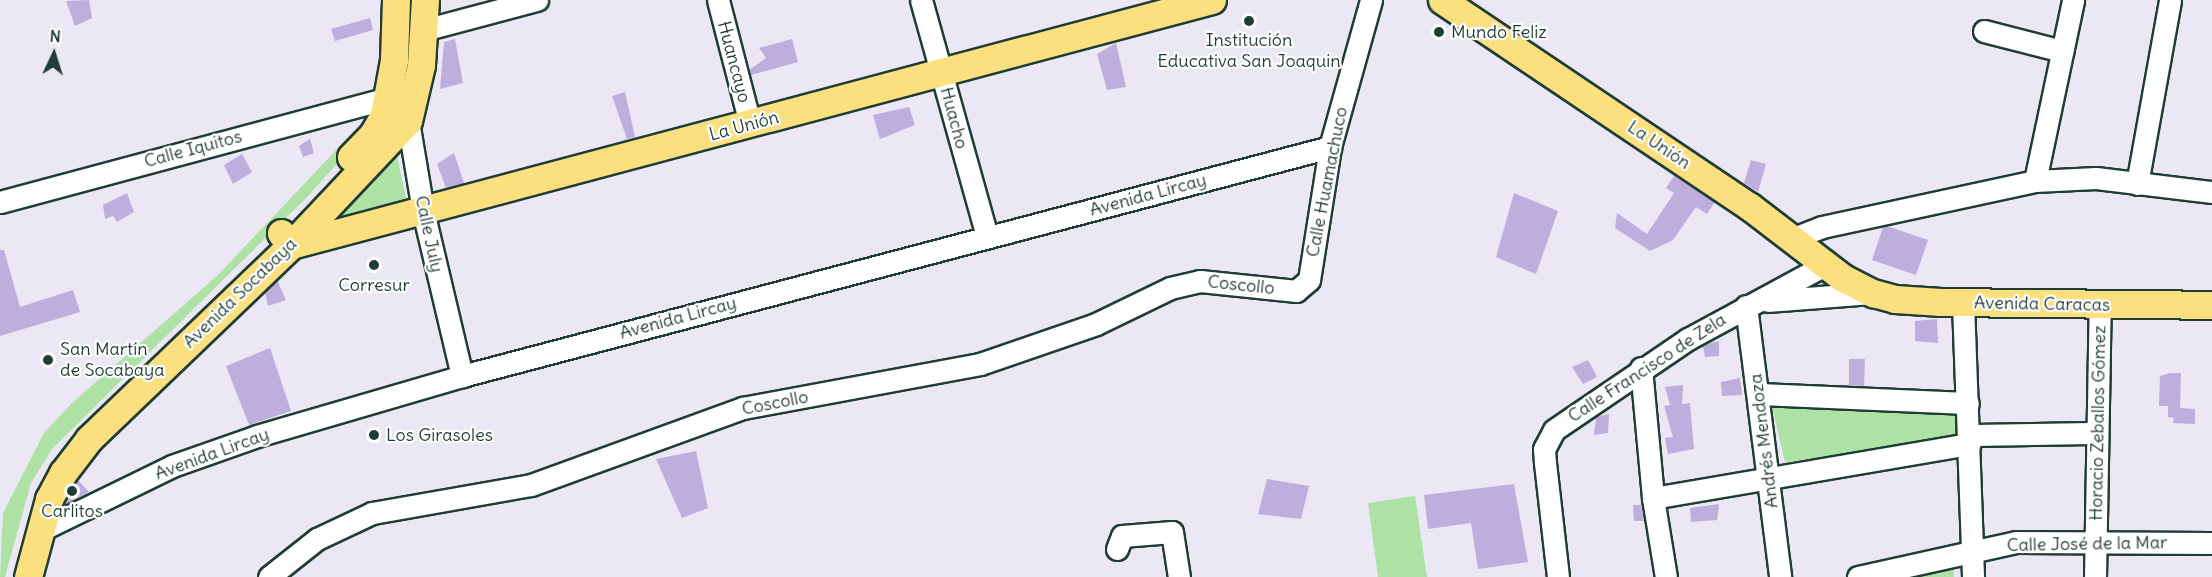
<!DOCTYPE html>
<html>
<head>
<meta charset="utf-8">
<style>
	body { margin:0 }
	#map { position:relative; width:2212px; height:577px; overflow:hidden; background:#ebe7f5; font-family:Delius,sans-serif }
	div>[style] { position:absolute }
	.green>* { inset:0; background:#ade2a4 }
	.building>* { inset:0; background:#bdaede }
	.roads { filter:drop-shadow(2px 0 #1f3d34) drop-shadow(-2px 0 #1f3d34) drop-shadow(0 2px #1f3d34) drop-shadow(0 -2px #1f3d34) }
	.minor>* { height:21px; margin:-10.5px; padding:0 10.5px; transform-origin:10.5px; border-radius:10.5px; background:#fff }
	.major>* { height:27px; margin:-13.5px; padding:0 13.5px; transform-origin:13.5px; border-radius:13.5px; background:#fce080 }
	.dots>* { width:16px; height:16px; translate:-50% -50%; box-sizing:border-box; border:3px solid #fff; border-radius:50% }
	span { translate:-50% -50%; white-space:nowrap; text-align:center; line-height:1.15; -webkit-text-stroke:4.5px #fff; paint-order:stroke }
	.poi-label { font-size:18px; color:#1f3d34 }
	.left { translate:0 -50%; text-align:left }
	.street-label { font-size:18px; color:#1f3d34 }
	.north { position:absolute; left:24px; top:24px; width:60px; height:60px; -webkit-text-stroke:4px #fff; paint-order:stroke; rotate:4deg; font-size:16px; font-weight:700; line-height:24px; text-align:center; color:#1f3d34 }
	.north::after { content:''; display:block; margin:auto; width:21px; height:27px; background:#1f3d34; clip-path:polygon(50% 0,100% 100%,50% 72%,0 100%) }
</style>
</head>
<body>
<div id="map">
	<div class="green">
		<div style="clip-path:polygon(355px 130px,362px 136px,309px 195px,52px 449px,31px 483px,5px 577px,0 577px,3px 513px,44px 433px,72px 403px,218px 275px)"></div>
		<div style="clip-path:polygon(397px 156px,407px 203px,339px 219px,336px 214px)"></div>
		<div style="clip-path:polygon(1772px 406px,1959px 407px,1957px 439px,1785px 462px)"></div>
		<div style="clip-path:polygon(1415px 496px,1427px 577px,1378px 577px,1368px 503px)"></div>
		<div style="clip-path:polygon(1953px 564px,1954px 577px,1914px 577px,1914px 574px)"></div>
	</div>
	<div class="building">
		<div style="clip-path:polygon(89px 0,92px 18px,75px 26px,66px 1px)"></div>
		<div style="clip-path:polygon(370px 18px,373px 30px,335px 41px,331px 29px)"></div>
		<div style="clip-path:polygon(455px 39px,463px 83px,440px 89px,444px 42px)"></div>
		<div style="clip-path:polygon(792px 39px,798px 62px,751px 75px,749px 70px,766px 58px,759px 48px)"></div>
		<div style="clip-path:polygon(1116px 43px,1126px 87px,1107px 90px,1097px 54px)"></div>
		<div style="clip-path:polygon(625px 92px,635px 137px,627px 139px,612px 96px)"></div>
		<div style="clip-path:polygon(909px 107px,915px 125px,880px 139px,873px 115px)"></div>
		<div style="clip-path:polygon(310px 139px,314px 153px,303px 157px,299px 146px)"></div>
		<div style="clip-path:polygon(454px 153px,464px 183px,446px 188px,437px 164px)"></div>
		<div style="clip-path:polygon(242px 154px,252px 172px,233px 184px,224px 165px)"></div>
		<div style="clip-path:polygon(1751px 160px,1766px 164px,1758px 192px,1744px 183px)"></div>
		<div style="clip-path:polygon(1674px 176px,1715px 202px,1707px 214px,1696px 207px,1673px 240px,1650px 251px,1615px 228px,1617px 213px,1647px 234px,1674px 193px,1666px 188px)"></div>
		<div style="clip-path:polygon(127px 193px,134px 212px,117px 222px,113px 216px,105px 219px,103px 205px)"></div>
		<div style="clip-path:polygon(1514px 193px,1558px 211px,1536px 274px,1496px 257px)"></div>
		<div style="clip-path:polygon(1887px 226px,1928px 240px,1916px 275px,1872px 260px,1883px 227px)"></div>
		<div style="clip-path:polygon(0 250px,4px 250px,20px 307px,73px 290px,80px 312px,0 336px)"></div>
		<div style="clip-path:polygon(277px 280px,286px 300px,268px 306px,265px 292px)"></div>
		<div style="clip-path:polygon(1937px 319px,1938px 343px,1915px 341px,1915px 321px)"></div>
		<div style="clip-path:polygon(1719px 341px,1719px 356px,1705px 357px,1703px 345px)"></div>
		<div style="clip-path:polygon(270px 348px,291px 411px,249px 425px,226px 366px)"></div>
		<div style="clip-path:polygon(1849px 359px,1865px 359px,1864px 386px,1849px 385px)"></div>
		<div style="clip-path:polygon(1588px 360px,1597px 377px,1583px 384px,1572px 367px)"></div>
		<div style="clip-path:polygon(2170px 373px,2181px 373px,2180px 408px,2195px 409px,2195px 424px,2173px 423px,2174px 418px,2168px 417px,2168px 406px,2159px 406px,2160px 376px)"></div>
		<div style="clip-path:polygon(1740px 378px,1742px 395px,1722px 396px,1721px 382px)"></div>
		<div style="clip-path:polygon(1683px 385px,1682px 404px,1690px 403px,1694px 449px,1668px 454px,1665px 438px,1673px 437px,1664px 406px,1670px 405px,1665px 387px)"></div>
		<div style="clip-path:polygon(1609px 414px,1608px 433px,1594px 435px,1596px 417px)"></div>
		<div style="clip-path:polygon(696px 451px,708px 508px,682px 518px,656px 459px)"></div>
		<div style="clip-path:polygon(1267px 479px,1309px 486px,1301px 519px,1258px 514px)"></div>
		<div style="clip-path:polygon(78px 480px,89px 492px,64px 505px,76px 482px)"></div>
		<div style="clip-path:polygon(1514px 484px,1528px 562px,1478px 569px,1471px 523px,1428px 529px,1424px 495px)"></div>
		<div style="clip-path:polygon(1719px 504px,1717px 520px,1691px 522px,1690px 508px)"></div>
		<div style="clip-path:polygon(1633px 505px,1641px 505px,1644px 521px,1634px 521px)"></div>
	</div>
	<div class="roads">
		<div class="minor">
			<div style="left:718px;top:0;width:128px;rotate:75.5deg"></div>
			<div style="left:921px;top:0;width:246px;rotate:74.4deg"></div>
			<div style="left:424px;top:30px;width:117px;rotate:-14.9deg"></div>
			<div style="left:1984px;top:31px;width:81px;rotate:14.4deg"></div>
			<div style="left:2035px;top:181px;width:185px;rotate:-78.1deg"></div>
			<div style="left:2137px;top:184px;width:187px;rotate:-79.8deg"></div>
			<div style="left:0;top:202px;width:401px;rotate:-15deg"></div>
			<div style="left:387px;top:98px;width:31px;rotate:48deg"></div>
			<div style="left:408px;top:121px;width:91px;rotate:80.5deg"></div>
			<div style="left:423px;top:211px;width:170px;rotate:76.7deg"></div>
			<div style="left:1791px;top:239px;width:33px;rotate:-21deg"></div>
			<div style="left:1822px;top:227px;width:218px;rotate:-12.2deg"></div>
			<div style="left:2035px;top:181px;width:61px;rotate:-2.8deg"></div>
			<div style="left:2096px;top:178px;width:117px;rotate:6.9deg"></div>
			<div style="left:1768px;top:301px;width:103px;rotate:-4.4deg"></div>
			<div style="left:1963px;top:303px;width:274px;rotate:87.9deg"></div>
			<div style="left:1746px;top:306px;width:273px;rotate:82.8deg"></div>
			<div style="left:1641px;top:368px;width:131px;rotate:84.7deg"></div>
			<div style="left:1653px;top:498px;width:80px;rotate:80.7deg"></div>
			<div style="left:1759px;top:394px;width:209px;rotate:2.5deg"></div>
			<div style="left:1969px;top:435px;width:127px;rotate:-0.9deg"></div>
			<div style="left:1653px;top:498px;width:321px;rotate:-9.7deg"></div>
			<div style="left:41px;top:530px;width:146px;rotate:-26deg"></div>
			<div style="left:172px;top:466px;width:90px;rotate:-19.4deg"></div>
			<div style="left:257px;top:436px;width:214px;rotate:-16.3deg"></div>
			<div style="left:462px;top:376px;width:898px;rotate:-14.78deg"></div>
			<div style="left:1117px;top:549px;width:14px;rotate:-69deg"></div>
			<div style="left:1122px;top:536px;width:50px;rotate:-4.6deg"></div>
			<div style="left:1172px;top:532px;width:46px;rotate:81.2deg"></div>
			<div style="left:269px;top:577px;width:61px;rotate:-38.4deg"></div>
			<div style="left:317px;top:539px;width:61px;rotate:-25.3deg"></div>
			<div style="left:372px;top:513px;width:161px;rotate:-10deg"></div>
			<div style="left:531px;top:485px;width:226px;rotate:-20deg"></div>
			<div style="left:743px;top:408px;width:241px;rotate:-10.5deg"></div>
			<div style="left:980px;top:364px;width:123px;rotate:-19deg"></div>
			<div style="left:1096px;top:324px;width:82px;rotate:-25.9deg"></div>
			<div style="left:1170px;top:288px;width:31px;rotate:-13deg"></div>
			<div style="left:1200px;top:281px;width:97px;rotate:5.9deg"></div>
			<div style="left:1296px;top:291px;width:17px;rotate:-40deg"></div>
			<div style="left:1309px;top:280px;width:135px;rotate:-81deg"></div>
			<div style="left:1330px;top:147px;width:153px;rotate:-74.4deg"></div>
			<div style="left:1558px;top:577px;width:115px;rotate:-96.5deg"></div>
			<div style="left:1545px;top:463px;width:14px;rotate:-94deg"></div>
			<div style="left:1544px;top:449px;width:21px;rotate:-62deg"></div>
			<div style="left:1554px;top:430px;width:162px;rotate:-34.2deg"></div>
			<div style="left:1688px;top:339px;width:156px;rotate:-28.4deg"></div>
			<div style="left:1858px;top:577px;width:162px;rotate:-12.5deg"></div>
			<div style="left:2016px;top:542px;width:196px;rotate:0.3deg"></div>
			<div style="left:2095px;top:577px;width:273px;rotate:-89deg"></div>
		</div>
		<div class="major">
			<div style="left:1442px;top:0;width:370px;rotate:33.9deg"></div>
			<div style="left:1749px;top:206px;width:118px;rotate:37.5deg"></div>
			<div style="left:1843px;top:278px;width:34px;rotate:27deg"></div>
			<div style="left:1873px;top:293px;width:23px;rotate:15deg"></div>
			<div style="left:1895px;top:299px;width:46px;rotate:3.7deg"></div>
			<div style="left:1941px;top:302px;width:271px;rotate:0.6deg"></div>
			<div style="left:351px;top:157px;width:32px;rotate:-46deg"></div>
			<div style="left:373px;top:134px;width:22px;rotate:-60deg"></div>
			<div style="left:384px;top:115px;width:56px;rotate:-79.7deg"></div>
			<div style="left:394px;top:60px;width:60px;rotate:-88.1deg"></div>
			<div style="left:281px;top:233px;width:16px;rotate:50deg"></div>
			<div style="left:291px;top:245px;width:953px;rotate:-14.9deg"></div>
			<div style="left:28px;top:577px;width:81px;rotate:-74.9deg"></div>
			<div style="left:49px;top:499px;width:30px;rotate:-62deg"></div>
			<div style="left:63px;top:473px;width:43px;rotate:-52.6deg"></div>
			<div style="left:89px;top:439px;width:280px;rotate:-43.8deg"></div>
			<div style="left:291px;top:245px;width:170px;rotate:-46.7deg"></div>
			<div style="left:408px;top:121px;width:57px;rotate:-76.9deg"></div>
			<div style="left:421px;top:65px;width:65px;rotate:-86.5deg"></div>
		</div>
	</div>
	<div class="dots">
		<div style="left:1249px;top:21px;background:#1f3d34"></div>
		<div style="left:1439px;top:32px;background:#1f3d34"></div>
		<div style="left:374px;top:265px;background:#1f3d34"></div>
		<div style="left:48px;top:360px;background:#1f3d34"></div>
		<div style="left:374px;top:435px;background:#1f3d34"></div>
		<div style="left:72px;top:491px;background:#1f3d34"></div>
	</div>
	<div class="poi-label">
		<span class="left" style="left:1451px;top:32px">Mundo Feliz</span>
		<span style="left:1249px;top:51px">Institución<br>Educativa San Joaquin</span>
		<span style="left:374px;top:285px">Corresur</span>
		<span class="left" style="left:60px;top:360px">San Martín<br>de Socabaya</span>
		<span class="left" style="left:386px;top:435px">Los Girasoles</span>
		<span style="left:72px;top:511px">Carlitos</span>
	</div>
	<div class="street-label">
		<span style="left:734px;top:62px;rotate:75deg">Huancayo</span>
		<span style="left:954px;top:118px;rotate:75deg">Huacho</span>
		<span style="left:744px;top:126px;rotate:-15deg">La Unión</span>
		<span style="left:1659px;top:145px;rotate:34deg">La Unión</span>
		<span style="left:193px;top:149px;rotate:-15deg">Calle Iquitos</span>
		<span style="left:1327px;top:182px;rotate:-79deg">Calle Huamachuco</span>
		<span style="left:1148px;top:195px;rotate:-15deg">Avenida Lircay</span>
		<span style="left:429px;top:234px;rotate:78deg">Calle July</span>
		<span style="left:1241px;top:285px;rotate:6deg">Coscollo</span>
		<span style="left:240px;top:293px;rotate:-44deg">Avenida Socabaya</span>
		<span style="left:2042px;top:304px;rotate:1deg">Avenida Caracas</span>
		<span style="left:678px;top:318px;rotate:-15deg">Avenida Lircay</span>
		<span style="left:1647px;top:368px;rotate:-33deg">Calle Francisco de Zela</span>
		<span style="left:775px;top:403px;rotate:-11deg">Coscollo</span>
		<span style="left:2098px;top:423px;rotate:-89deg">Horacio Zeballos Gómez</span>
		<span style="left:1764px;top:441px;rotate:-97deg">Andrés Mendoza</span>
		<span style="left:212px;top:454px;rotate:-20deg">Avenida Lircay</span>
		<span style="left:2087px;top:544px;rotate:-1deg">Calle José de la Mar</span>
	</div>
	<div class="north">N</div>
</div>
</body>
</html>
